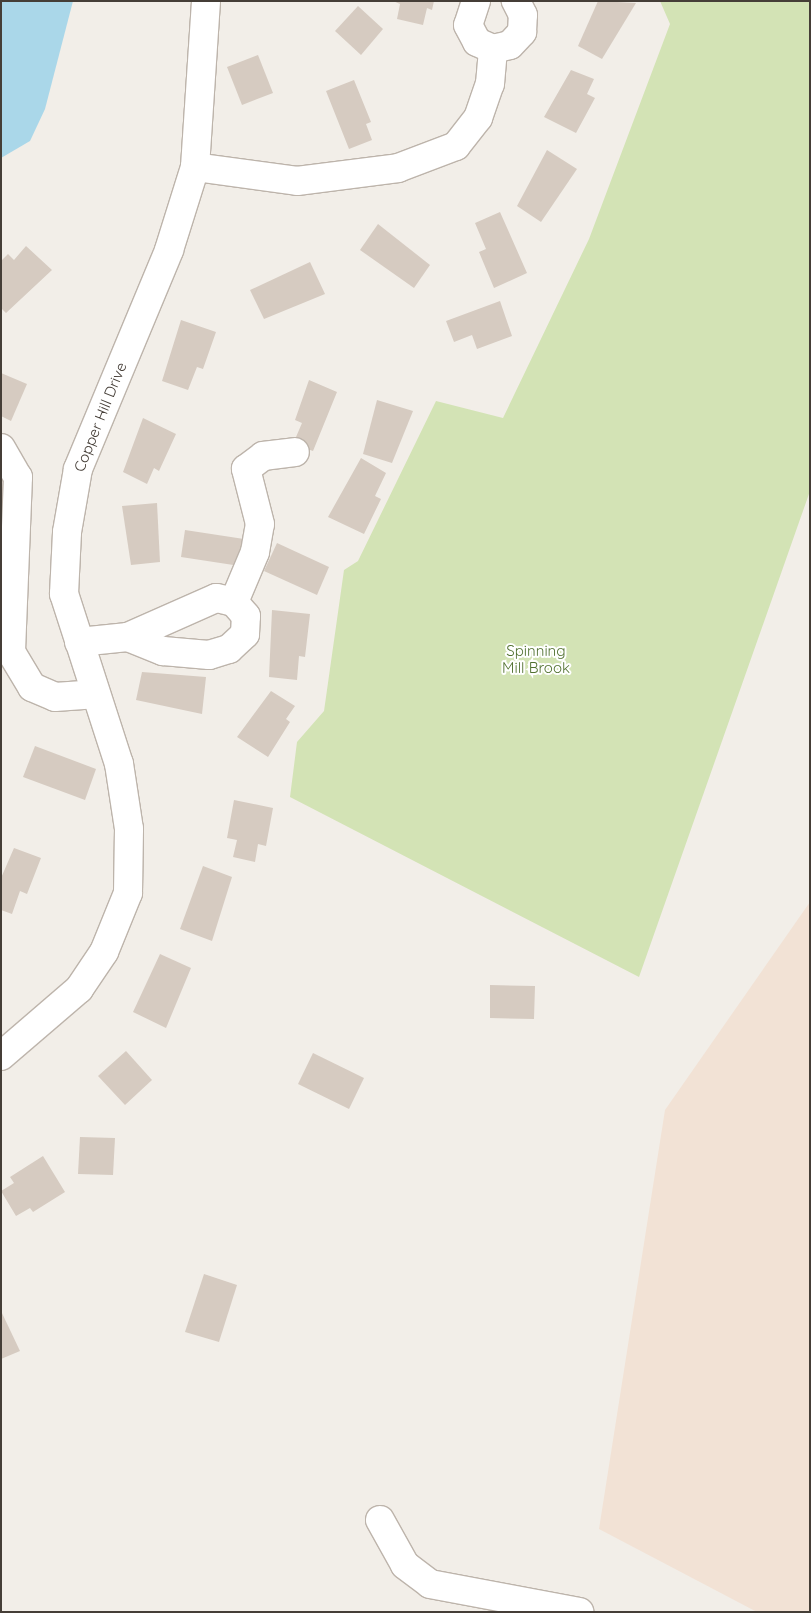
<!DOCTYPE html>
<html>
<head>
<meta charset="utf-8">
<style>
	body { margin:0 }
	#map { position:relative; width:811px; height:1613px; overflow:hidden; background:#f2eee8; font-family:Quicksand,sans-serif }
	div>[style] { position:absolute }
	.commercial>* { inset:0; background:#f2e2d5 }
	.green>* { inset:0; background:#d3e3b5 }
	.water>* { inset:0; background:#aad7e9 }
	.building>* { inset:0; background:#d6cbc1 }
	.roads { filter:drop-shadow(1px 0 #bdb4ab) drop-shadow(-1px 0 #bdb4ab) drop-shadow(0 1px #bdb4ab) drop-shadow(0 -1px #bdb4ab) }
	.minor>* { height:28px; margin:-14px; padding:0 14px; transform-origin:14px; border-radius:14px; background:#fff }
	span { translate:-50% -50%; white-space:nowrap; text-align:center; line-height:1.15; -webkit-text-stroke:4px #fff; paint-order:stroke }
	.street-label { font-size:15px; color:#453e37 }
	.park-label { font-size:15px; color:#517130 }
	.frame { position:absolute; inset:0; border:2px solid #453e37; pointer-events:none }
</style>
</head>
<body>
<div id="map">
	<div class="commercial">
		<div style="clip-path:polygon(810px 902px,810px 1612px,757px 1612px,599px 1529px,665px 1110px)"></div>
	</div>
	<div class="green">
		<div style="clip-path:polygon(660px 1px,810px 1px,810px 491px,639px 977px,290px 797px,297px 742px,324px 711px,344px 570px,358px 561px,436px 401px,503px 418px,589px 239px,670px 24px)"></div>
	</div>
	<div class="water">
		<div style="clip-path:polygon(1px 1px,73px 1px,45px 109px,30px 141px,1px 158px)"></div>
	</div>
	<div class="building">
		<div style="clip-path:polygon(393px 1px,434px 1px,432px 10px,427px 8px,423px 25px,397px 19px,400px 4px)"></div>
		<div style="clip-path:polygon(598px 1px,636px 3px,602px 59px,578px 46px)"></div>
		<div style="clip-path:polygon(358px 6px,383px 29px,361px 55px,335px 31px)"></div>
		<div style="clip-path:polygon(258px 55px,273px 93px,242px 105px,227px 67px)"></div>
		<div style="clip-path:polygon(571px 70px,594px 79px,587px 94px,595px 98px,576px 133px,544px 117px)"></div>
		<div style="clip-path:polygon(354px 80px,371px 122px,366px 124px,372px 140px,349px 149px,326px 91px)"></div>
		<div style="clip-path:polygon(547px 150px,577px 169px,541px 222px,517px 206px)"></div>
		<div style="clip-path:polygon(500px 212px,527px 273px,494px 288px,479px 252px,486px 249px,475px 223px)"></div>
		<div style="clip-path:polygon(378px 224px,430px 265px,414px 288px,360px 250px)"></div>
		<div style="clip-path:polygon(26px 246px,52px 270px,6px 313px,1px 308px,1px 261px,8px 254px,14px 260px)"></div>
		<div style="clip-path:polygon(310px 262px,325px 294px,264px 319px,250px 290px)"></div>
		<div style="clip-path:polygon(500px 301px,512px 336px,477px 349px,472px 335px,454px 342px,446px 321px)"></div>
		<div style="clip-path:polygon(181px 320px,216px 332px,203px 369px,197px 367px,188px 390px,162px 381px)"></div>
		<div style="clip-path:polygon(1px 373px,27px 384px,11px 421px,1px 416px)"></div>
		<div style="clip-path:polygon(309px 380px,337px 392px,313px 451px,293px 444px,302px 423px,295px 420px)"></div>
		<div style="clip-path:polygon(377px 400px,413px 411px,392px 463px,363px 454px)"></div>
		<div style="clip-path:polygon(143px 418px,176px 434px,159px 471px,154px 468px,147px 484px,123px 472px)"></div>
		<div style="clip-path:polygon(361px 458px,386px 473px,375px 496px,381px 499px,364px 534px,328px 517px)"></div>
		<div style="clip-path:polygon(157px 503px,160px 562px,131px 565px,122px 506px)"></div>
		<div style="clip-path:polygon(185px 530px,244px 539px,240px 566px,181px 557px)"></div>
		<div style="clip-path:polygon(277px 543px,329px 567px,317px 595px,264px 571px)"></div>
		<div style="clip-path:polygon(272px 610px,310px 614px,305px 657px,299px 656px,297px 680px,269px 677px)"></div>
		<div style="clip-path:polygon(142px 672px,206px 677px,202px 714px,136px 700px)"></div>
		<div style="clip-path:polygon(271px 691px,295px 706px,286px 719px,290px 722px,268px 757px,237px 737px)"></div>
		<div style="clip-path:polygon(35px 746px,96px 769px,85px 800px,23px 777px)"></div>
		<div style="clip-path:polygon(234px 800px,273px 808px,266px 846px,258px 844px,255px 862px,233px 857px,237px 840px,227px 838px)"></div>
		<div style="clip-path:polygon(14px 848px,41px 858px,27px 894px,20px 891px,12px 914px,1px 910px,1px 878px)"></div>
		<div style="clip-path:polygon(203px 866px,232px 877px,212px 941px,180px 929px)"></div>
		<div style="clip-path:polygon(160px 954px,191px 968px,166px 1028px,133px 1012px)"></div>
		<div style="clip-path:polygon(490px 985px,535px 986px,534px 1019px,490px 1018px)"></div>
		<div style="clip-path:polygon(126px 1051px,152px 1080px,125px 1105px,98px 1076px)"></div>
		<div style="clip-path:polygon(313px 1053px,364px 1078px,349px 1109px,298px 1084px)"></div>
		<div style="clip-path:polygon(80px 1137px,115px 1138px,113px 1175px,78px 1174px)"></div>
		<div style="clip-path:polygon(43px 1156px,65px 1192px,33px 1212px,30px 1208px,16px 1216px,1px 1191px,14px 1183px,10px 1177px)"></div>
		<div style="clip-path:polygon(204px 1274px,237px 1285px,219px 1342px,185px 1332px)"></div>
		<div style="clip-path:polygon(1px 1311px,20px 1351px,1px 1359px)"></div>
	</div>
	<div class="roads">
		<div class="minor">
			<div style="left:476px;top:1px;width:25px;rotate:108deg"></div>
			<div style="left:468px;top:25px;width:19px;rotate:62deg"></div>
			<div style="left:477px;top:42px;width:17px;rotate:24deg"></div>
			<div style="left:493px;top:49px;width:17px;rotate:-13deg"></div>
			<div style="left:510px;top:45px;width:18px;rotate:-47deg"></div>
			<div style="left:522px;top:32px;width:17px;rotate:-87deg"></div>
			<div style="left:523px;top:15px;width:16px;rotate:-117deg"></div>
			<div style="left:195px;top:167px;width:103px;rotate:7.8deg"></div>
			<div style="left:297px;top:181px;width:102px;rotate:-7.3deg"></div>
			<div style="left:398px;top:168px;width:62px;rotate:-20.8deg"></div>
			<div style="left:456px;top:146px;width:36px;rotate:-52deg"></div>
			<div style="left:478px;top:118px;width:36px;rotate:-71deg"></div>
			<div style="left:490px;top:84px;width:35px;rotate:-85deg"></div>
			<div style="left:1px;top:448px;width:34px;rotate:60deg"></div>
			<div style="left:18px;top:477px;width:175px;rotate:92.3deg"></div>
			<div style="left:11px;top:652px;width:41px;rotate:59deg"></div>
			<div style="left:32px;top:687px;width:25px;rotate:23deg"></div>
			<div style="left:55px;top:697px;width:39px;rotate:-4deg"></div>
			<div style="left:234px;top:602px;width:54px;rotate:-67.2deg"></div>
			<div style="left:255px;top:552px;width:28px;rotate:-80deg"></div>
			<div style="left:260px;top:524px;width:57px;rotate:-104.3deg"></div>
			<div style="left:246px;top:469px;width:21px;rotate:-37deg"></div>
			<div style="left:263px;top:456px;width:32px;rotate:-7deg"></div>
			<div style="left:79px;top:642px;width:49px;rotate:-5.8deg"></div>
			<div style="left:128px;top:637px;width:38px;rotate:22deg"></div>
			<div style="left:163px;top:651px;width:46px;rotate:5deg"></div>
			<div style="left:209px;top:655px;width:21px;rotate:-17deg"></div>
			<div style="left:229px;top:649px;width:22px;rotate:-43deg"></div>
			<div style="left:245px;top:634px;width:18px;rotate:-87deg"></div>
			<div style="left:246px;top:616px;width:18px;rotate:-131deg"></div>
			<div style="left:234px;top:602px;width:18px;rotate:-167deg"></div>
			<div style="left:216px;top:598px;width:96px;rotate:156.1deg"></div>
			<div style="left:1px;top:1056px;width:103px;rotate:-40.7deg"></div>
			<div style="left:79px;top:989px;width:45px;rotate:-56deg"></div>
			<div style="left:104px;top:952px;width:64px;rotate:-67.9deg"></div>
			<div style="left:128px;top:893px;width:64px;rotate:-89.1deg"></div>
			<div style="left:129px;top:829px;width:66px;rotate:-98.7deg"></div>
			<div style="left:119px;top:764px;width:179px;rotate:-107.9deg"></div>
			<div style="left:64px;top:594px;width:62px;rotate:-87.2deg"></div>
			<div style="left:67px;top:532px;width:64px;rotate:-80.1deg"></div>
			<div style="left:78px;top:469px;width:237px;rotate:-67.4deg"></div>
			<div style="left:169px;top:250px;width:87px;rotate:-72.6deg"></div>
			<div style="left:195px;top:167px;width:166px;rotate:-86.2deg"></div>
			<div style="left:380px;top:1520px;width:51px;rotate:60.9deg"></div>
			<div style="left:405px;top:1565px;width:31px;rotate:37deg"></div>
			<div style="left:430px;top:1584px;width:152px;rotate:10.6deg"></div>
		</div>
	</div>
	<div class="street-label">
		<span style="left:100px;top:417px;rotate:-68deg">Copper Hill Drive</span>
	</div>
	<div class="park-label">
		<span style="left:536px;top:659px">Spinning<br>Mill Brook</span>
	</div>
	<div class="frame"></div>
</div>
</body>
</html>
